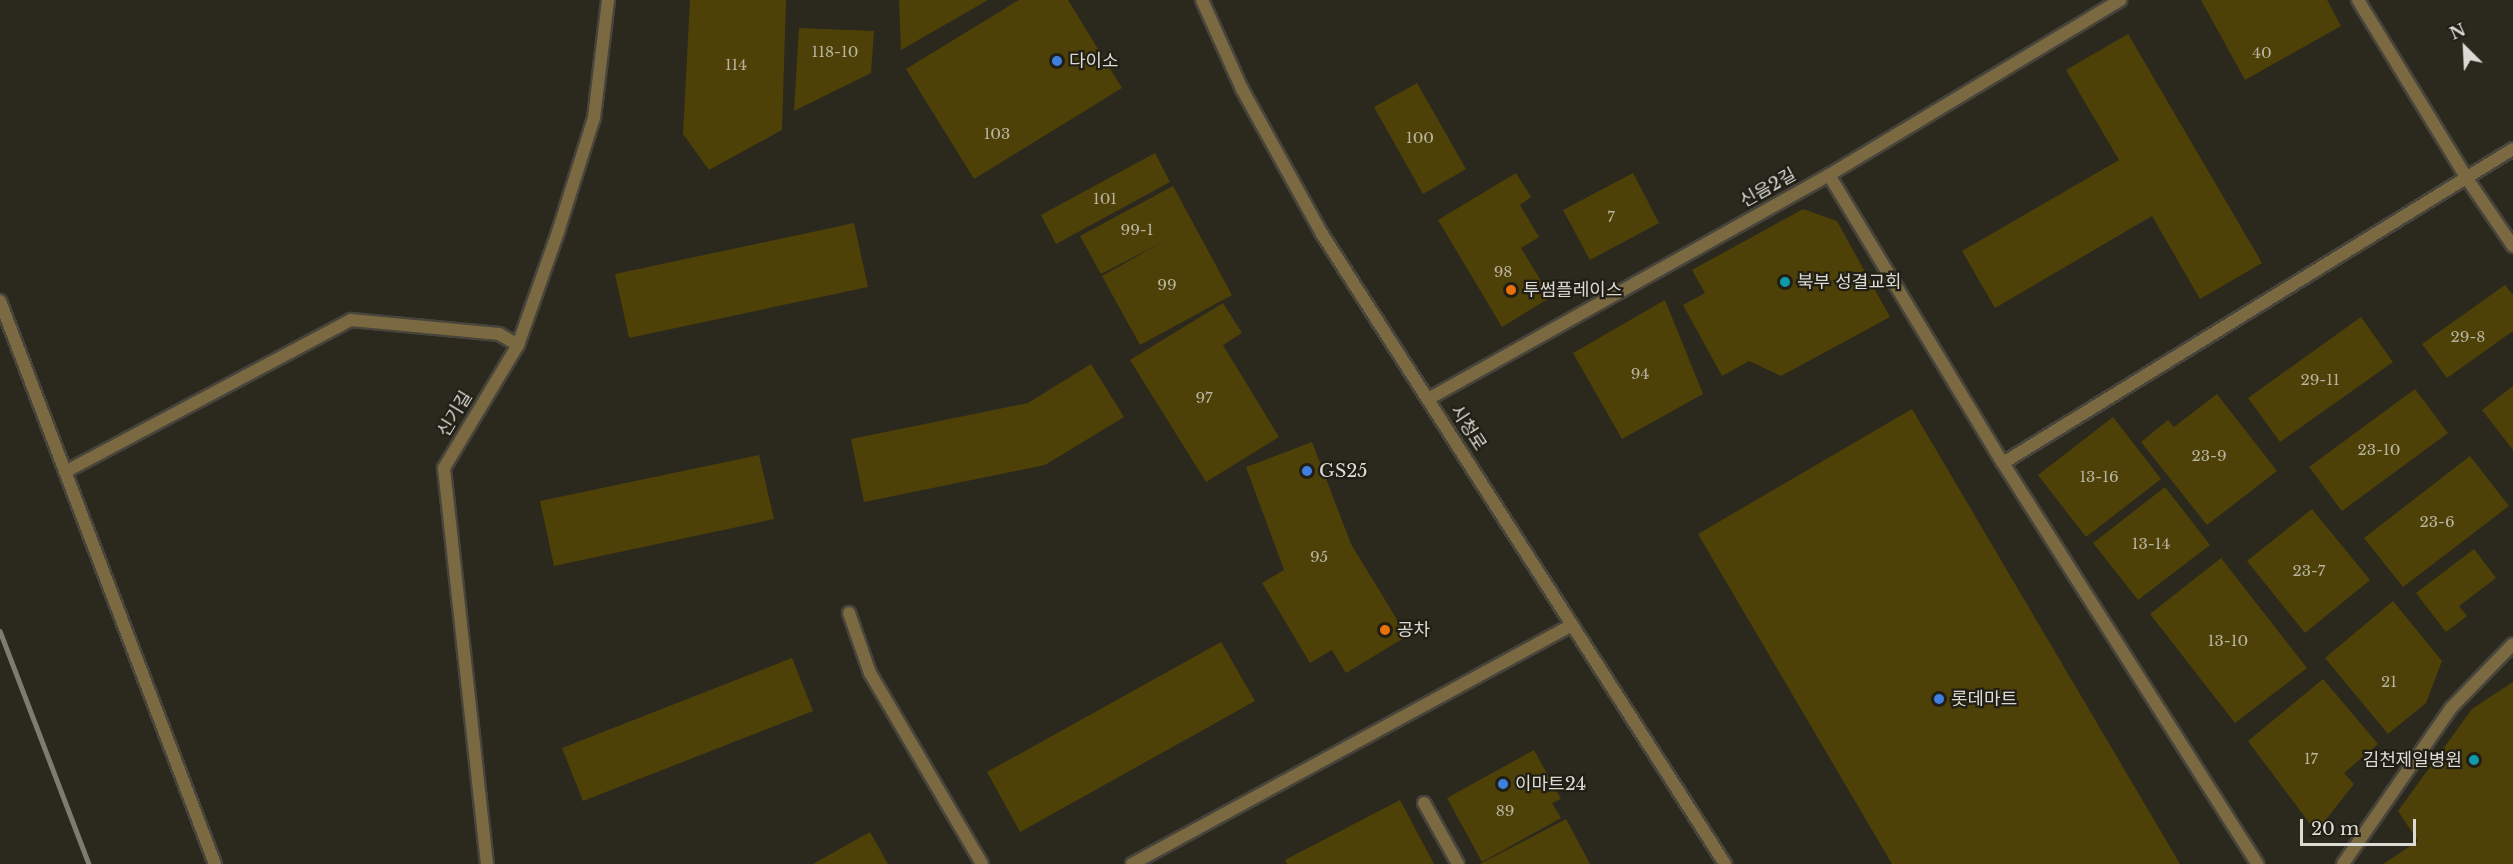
<!DOCTYPE html>
<html>
<head>
<meta charset="utf-8">
<style>
	body { margin:0 }
	#map { position:relative; width:2513px; height:864px; overflow:hidden; background:#2b281e; font-family:"Libre Baskerville","Noto Sans KR",serif }
	div>[style] { position:absolute }
	.building>* { inset:0; background:#4e4107 }
	.roads { filter:drop-shadow(2px 0 #47443b) drop-shadow(-2px 0 #47443b) drop-shadow(0 2px #47443b) drop-shadow(0 -2px #47443b) }
	.service>* { height:12px; margin:-6px; padding:0 6px; transform-origin:6px; border-radius:6px; background:#7b6942 }
	.minor>* { height:12px; margin:-6px; padding:0 6px; transform-origin:6px; border-radius:6px; background:#7b6942 }
	.tertiary>* { height:12px; margin:-6px; padding:0 6px; transform-origin:6px; border-radius:6px; background:#7b6942 }
	.rail>* { height:4.5px; margin:-2.25px; padding:0 2.25px; transform-origin:2.25px; border-radius:2.25px; background:#7d7b72 }
	.dots>* { width:16px; height:16px; translate:-50% -50%; box-sizing:border-box; border:3px solid #211f15; border-radius:50% }
	span { translate:-50% -50%; white-space:nowrap; text-align:center; line-height:1.15; -webkit-text-stroke:4.5px #211f15; paint-order:stroke }
	.number-label { font-size:15px; color:#b8b4a0 }
	.number-label span { -webkit-text-stroke-width:0 }
	.poi-label { font-size:18px; color:#dbdad3 }
	.left { translate:0 -50%; text-align:left }
	.right { translate:-100% -50%; text-align:right }
	.street-label { font-size:18px; color:#dbdad3 }
	.north { position:absolute; left:2435px; top:18px; width:60px; height:60px; -webkit-text-stroke:4px #211f15; paint-order:stroke; rotate:336deg; font-size:16px; font-weight:700; line-height:24px; text-align:center; color:#dbdad3 }
	.north::after { content:''; display:block; margin:auto; width:21px; height:27px; background:#dbdad3; clip-path:polygon(50% 0,100% 100%,50% 72%,0 100%) }
	.scale { position:absolute; left:2300px; top:819px; width:116px; height:27px; box-sizing:border-box; border:3px solid #dbdad3; border-top:0; padding-left:8px; font-size:18px; line-height:21px; white-space:nowrap; color:#dbdad3; -webkit-text-stroke:4px #211f15; paint-order:stroke }
</style>
</head>
<body>
<div id="map">
	<div class="building">
		<div style="clip-path:polygon(690px 0,786px 0,782px 130px,709px 170px,683px 134px)"></div>
		<div style="clip-path:polygon(899px 0,988px 0,901px 50px)"></div>
		<div style="clip-path:polygon(1019px 0,1068px 0,1122px 88px,974px 179px,906px 69px)"></div>
		<div style="clip-path:polygon(2201px 0,2327px 0,2341px 26px,2245px 80px)"></div>
		<div style="clip-path:polygon(799px 28px,874px 31px,871px 73px,794px 111px)"></div>
		<div style="clip-path:polygon(2128px 34px,2262px 263px,2200px 299px,2152px 216px,1995px 308px,1962px 251px,2119px 160px,2066px 70px)"></div>
		<div style="clip-path:polygon(1417px 83px,1466px 169px,1423px 194px,1374px 107px)"></div>
		<div style="clip-path:polygon(1155px 153px,1170px 182px,1056px 244px,1041px 215px)"></div>
		<div style="clip-path:polygon(1516px 173px,1531px 197px,1520px 205px,1539px 237px,1521px 248px,1551px 297px,1502px 327px,1438px 220px)"></div>
		<div style="clip-path:polygon(1633px 173px,1659px 223px,1590px 260px,1563px 210px)"></div>
		<div style="clip-path:polygon(1173px 186px,1232px 295px,1140px 345px,1102px 276px,1161px 243px,1101px 274px,1080px 236px)"></div>
		<div style="clip-path:polygon(1803px 209px,1837px 221px,1890px 317px,1781px 376px,1749px 361px,1722px 376px,1683px 305px,1705px 293px,1692px 270px)"></div>
		<div style="clip-path:polygon(854px 223px,868px 287px,629px 338px,615px 274px)"></div>
		<div style="clip-path:polygon(2505px 285px,2513px 295px,2513px 331px,2447px 378px,2422px 344px)"></div>
		<div style="clip-path:polygon(1665px 300px,1703px 394px,1622px 439px,1573px 353px)"></div>
		<div style="clip-path:polygon(1223px 303px,1242px 333px,1223px 345px,1279px 437px,1206px 482px,1130px 360px)"></div>
		<div style="clip-path:polygon(2361px 317px,2393px 362px,2280px 442px,2248px 398px)"></div>
		<div style="clip-path:polygon(1091px 364px,1124px 417px,1045px 465px,864px 502px,851px 439px,1028px 403px)"></div>
		<div style="clip-path:polygon(2513px 386px,2513px 450px,2482px 410px)"></div>
		<div style="clip-path:polygon(2415px 389px,2448px 433px,2342px 511px,2309px 467px)"></div>
		<div style="clip-path:polygon(2217px 394px,2277px 471px,2207px 525px,2141px 442px,2168px 420px,2174px 427px)"></div>
		<div style="clip-path:polygon(1912px 409px,2180px 864px,1892px 864px,1698px 534px)"></div>
		<div style="clip-path:polygon(2113px 417px,2161px 479px,2086px 537px,2038px 475px)"></div>
		<div style="clip-path:polygon(1312px 442px,1351px 544px,1407px 636px,1346px 673px,1332px 650px,1310px 663px,1262px 583px,1284px 570px,1246px 467px)"></div>
		<div style="clip-path:polygon(759px 455px,774px 519px,554px 566px,540px 501px)"></div>
		<div style="clip-path:polygon(2470px 456px,2509px 506px,2403px 587px,2364px 538px)"></div>
		<div style="clip-path:polygon(2165px 487px,2210px 545px,2138px 600px,2093px 543px)"></div>
		<div style="clip-path:polygon(2312px 509px,2370px 580px,2305px 633px,2247px 561px)"></div>
		<div style="clip-path:polygon(2474px 549px,2496px 578px,2459px 606px,2467px 616px,2446px 632px,2416px 593px)"></div>
		<div style="clip-path:polygon(2221px 558px,2307px 668px,2235px 723px,2150px 614px)"></div>
		<div style="clip-path:polygon(2393px 601px,2442px 661px,2426px 703px,2388px 734px,2325px 658px)"></div>
		<div style="clip-path:polygon(1221px 642px,1255px 701px,1020px 832px,987px 772px)"></div>
		<div style="clip-path:polygon(792px 658px,813px 711px,583px 801px,562px 748px)"></div>
		<div style="clip-path:polygon(2323px 679px,2378px 744px,2344px 773px,2354px 784px,2316px 832px,2248px 741px)"></div>
		<div style="clip-path:polygon(2513px 682px,2513px 864px,2383px 864px,2418px 841px,2398px 811px,2472px 709px)"></div>
		<div style="clip-path:polygon(1534px 750px,1561px 799px,1552px 803px,1561px 818px,1482px 862px,1447px 798px)"></div>
		<div style="clip-path:polygon(1400px 800px,1434px 864px,1287px 864px,1285px 860px)"></div>
		<div style="clip-path:polygon(1566px 819px,1590px 864px,1480px 864px)"></div>
		<div style="clip-path:polygon(870px 832px,888px 864px,813px 864px)"></div>
	</div>
	<div class="roads">
		<div class="service">
			<div style="left:849px;top:613px;width:64px;rotate:70.7deg"></div>
			<div style="left:870px;top:673px;width:221px;rotate:59.6deg"></div>
		</div>
		<div class="minor">
			<div style="left:2358px;top:0;width:211px;rotate:58.6deg"></div>
			<div style="left:2468px;top:180px;width:80px;rotate:55.7deg"></div>
			<div style="left:1829px;top:175px;width:336px;rotate:58.9deg"></div>
			<div style="left:2003px;top:463px;width:475px;rotate:57.6deg"></div>
			<div style="left:0;top:301px;width:603px;rotate:69.1deg"></div>
			<div style="left:1428px;top:399px;width:459px;rotate:-29.2deg"></div>
			<div style="left:1829px;top:175px;width:340px;rotate:-31deg"></div>
			<div style="left:2003px;top:463px;width:599px;rotate:-31.62deg"></div>
			<div style="left:65px;top:472px;width:324px;rotate:-28deg"></div>
			<div style="left:351px;top:320px;width:149px;rotate:5.4deg"></div>
			<div style="left:499px;top:334px;width:22px;rotate:30deg"></div>
			<div style="left:1424px;top:803px;width:70px;rotate:60.9deg"></div>
			<div style="left:487px;top:864px;width:398px;rotate:-96.2deg"></div>
			<div style="left:444px;top:468px;width:144px;rotate:-59deg"></div>
			<div style="left:518px;top:345px;width:120px;rotate:-70.5deg"></div>
			<div style="left:558px;top:232px;width:120px;rotate:-72.5deg"></div>
			<div style="left:594px;top:118px;width:119px;rotate:-83.2deg"></div>
			<div style="left:1132px;top:864px;width:501px;rotate:-28.51deg"></div>
			<div style="left:2343px;top:864px;width:190px;rotate:-55.3deg"></div>
			<div style="left:2451px;top:708px;width:89px;rotate:-45.9deg"></div>
		</div>
		<div class="tertiary">
			<div style="left:1202px;top:0;width:98px;rotate:65.8deg"></div>
			<div style="left:1242px;top:89px;width:166px;rotate:61.1deg"></div>
			<div style="left:1322px;top:234px;width:748px;rotate:57.39deg"></div>
		</div>
	</div>
	<div class="rail">
		<div style="left:0;top:631px;width:249px;rotate:69.1deg"></div>
	</div>
	<div class="dots">
		<div style="left:1057px;top:61px;background:#3f7fe0"></div>
		<div style="left:1785px;top:282px;background:#0f9aa8"></div>
		<div style="left:1511px;top:290px;background:#e8710a"></div>
		<div style="left:1307px;top:471px;background:#3f7fe0"></div>
		<div style="left:1385px;top:630px;background:#e8710a"></div>
		<div style="left:1939px;top:699px;background:#3f7fe0"></div>
		<div style="left:2474px;top:760px;background:#0f9aa8"></div>
		<div style="left:1503px;top:784px;background:#3f7fe0"></div>
	</div>
	<div class="number-label">
		<span style="left:835px;top:52px">118-10</span>
		<span style="left:2262px;top:53px">40</span>
		<span style="left:736px;top:65px">114</span>
		<span style="left:997px;top:134px">103</span>
		<span style="left:1420px;top:138px">100</span>
		<span style="left:1105px;top:199px">101</span>
		<span style="left:1611px;top:217px">7</span>
		<span style="left:1137px;top:230px">99-1</span>
		<span style="left:1503px;top:272px">98</span>
		<span style="left:1167px;top:285px">99</span>
		<span style="left:2468px;top:337px">29-8</span>
		<span style="left:1640px;top:374px">94</span>
		<span style="left:2320px;top:380px">29-11</span>
		<span style="left:1204px;top:398px">97</span>
		<span style="left:2379px;top:450px">23-10</span>
		<span style="left:2209px;top:456px">23-9</span>
		<span style="left:2099px;top:477px">13-16</span>
		<span style="left:2437px;top:522px">23-6</span>
		<span style="left:2151px;top:544px">13-14</span>
		<span style="left:1319px;top:557px">95</span>
		<span style="left:2309px;top:571px">23-7</span>
		<span style="left:2228px;top:641px">13-10</span>
		<span style="left:2389px;top:682px">21</span>
		<span style="left:2311px;top:759px">17</span>
		<span style="left:1505px;top:811px">89</span>
	</div>
	<div class="poi-label">
		<span class="left" style="left:1069px;top:61px">다이소</span>
		<span class="left" style="left:1797px;top:282px">북부 성결교회</span>
		<span class="left" style="left:1523px;top:290px">투썸플레이스</span>
		<span class="left" style="left:1319px;top:471px">GS25</span>
		<span class="left" style="left:1397px;top:630px">공차</span>
		<span class="left" style="left:1951px;top:699px">롯데마트</span>
		<span class="right" style="left:2462px;top:760px">김천제일병원</span>
		<span class="left" style="left:1515px;top:784px">이마트24</span>
	</div>
	<div class="street-label">
		<span style="left:1768px;top:188px;rotate:-29deg">신음2길</span>
		<span style="left:455px;top:414px;rotate:-59deg">신기길</span>
		<span style="left:1468px;top:428px;rotate:57deg">시청로</span>
	</div>
	<div class="north">N</div>
	<div class="scale">20 m</div>
</div>
</body>
</html>
